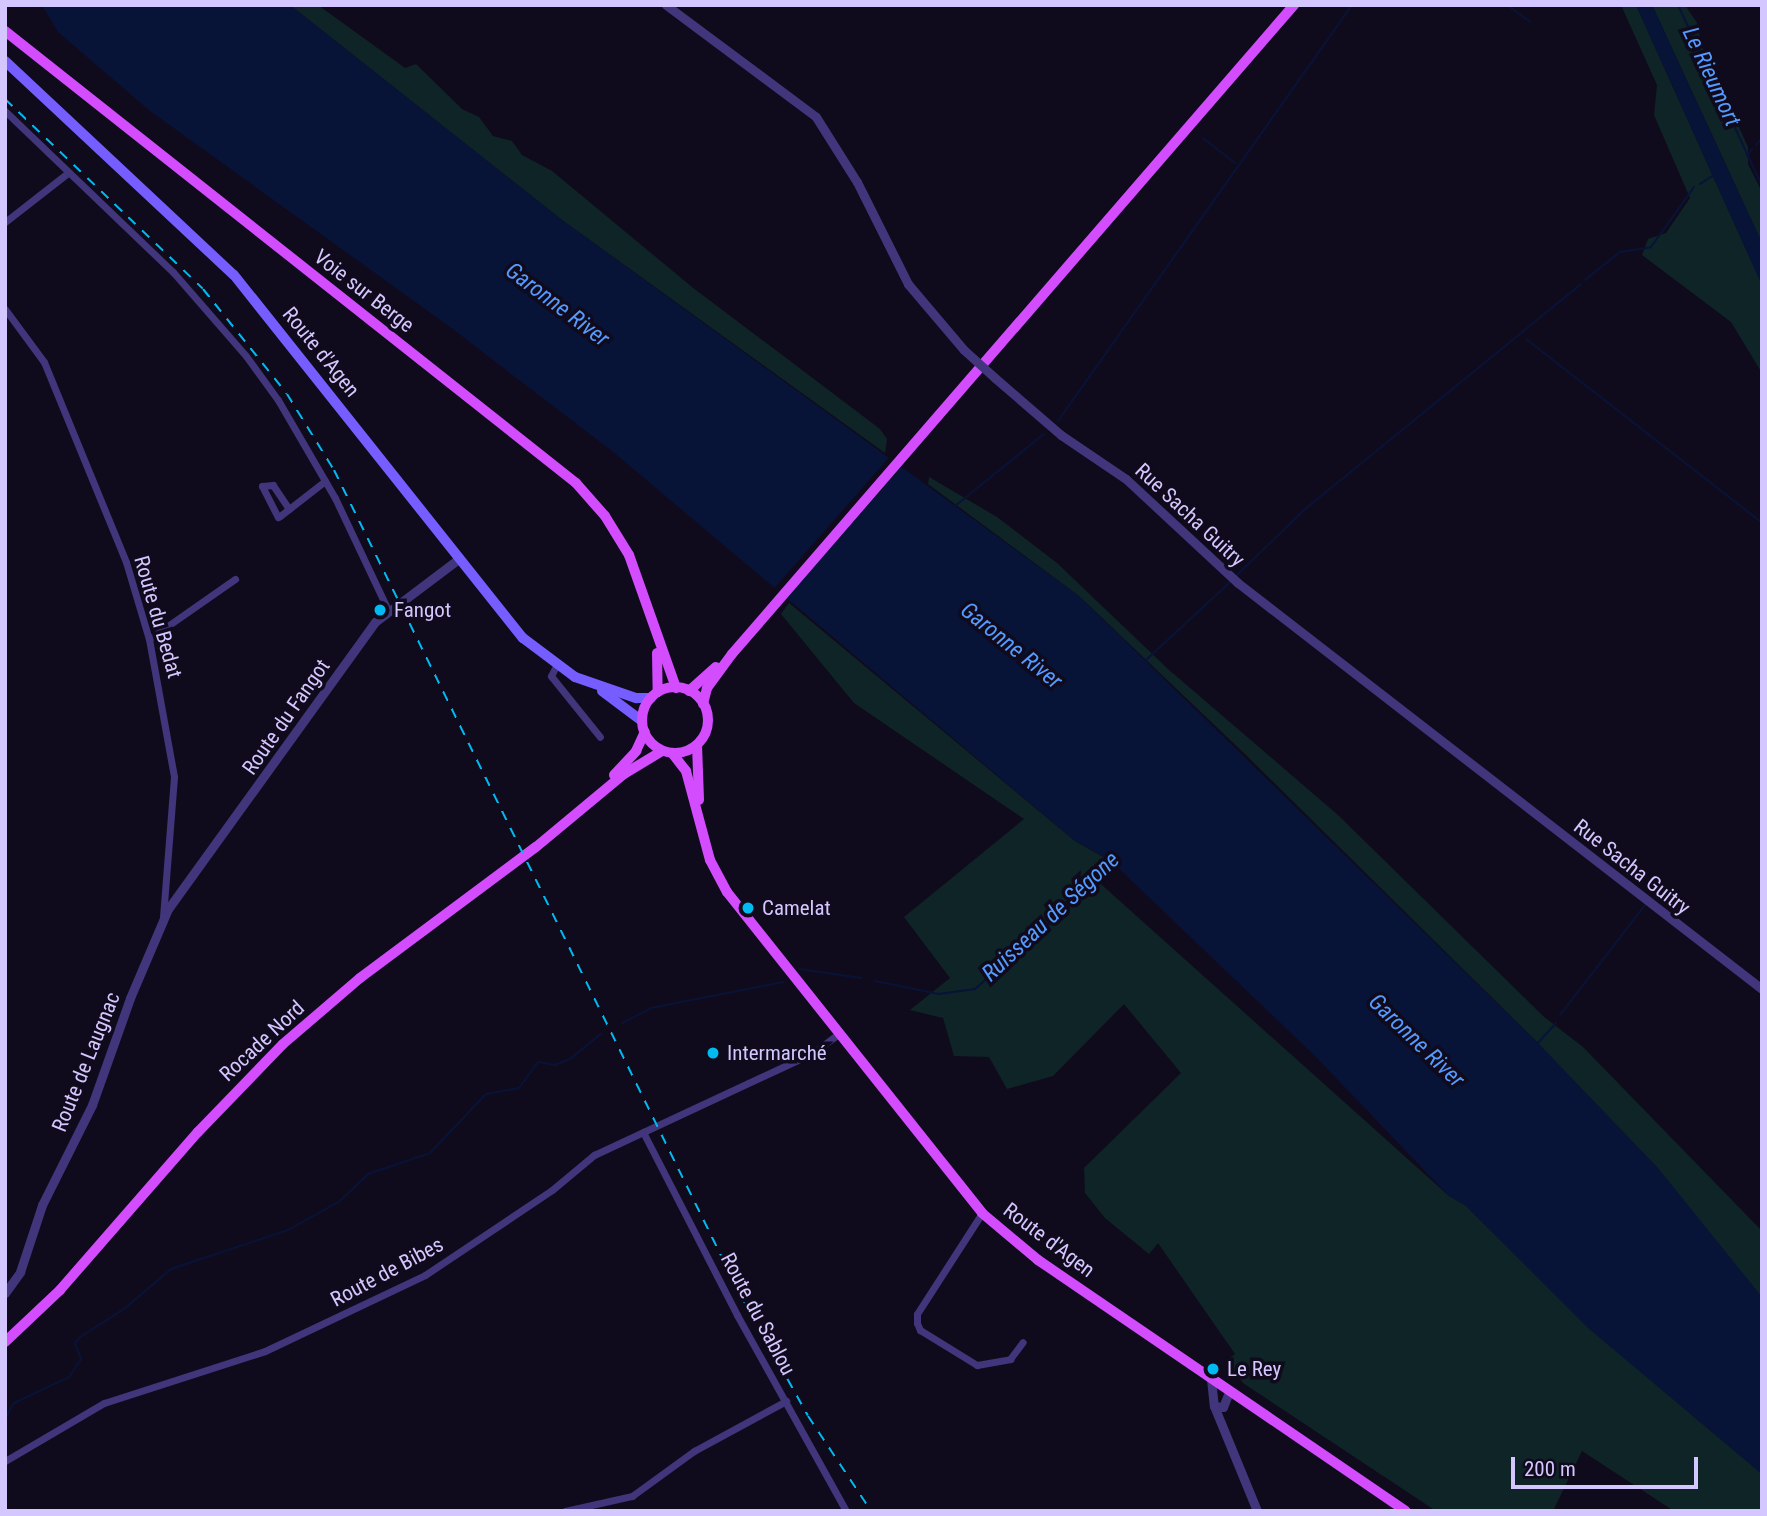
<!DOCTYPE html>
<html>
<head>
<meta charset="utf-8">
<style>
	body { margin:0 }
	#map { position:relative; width:1767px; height:1516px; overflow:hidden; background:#100b1c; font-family:"Roboto Condensed",sans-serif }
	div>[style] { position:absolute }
	.green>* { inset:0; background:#0e2426 }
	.water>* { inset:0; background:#081338 }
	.pier>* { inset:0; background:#100b1c }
	.stream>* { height:2px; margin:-1px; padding:0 1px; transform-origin:1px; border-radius:1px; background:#081338 }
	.minor>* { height:7px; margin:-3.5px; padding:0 3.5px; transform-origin:3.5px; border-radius:3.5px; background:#41357c }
	.tertiary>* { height:9px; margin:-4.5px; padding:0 4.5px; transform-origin:4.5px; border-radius:4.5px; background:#41357c }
	.secondary>* { height:10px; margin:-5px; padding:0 5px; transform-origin:5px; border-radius:5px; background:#765dff }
	.primary>* { height:10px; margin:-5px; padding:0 5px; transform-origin:5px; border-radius:5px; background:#d34dff }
	.primary>.ring { margin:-5px; padding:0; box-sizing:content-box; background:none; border:10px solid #d34dff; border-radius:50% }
	.rail>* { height:2px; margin-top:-1px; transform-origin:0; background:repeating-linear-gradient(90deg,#00baf1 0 10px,transparent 0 19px) }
	.tertiary-bridge>* { height:9px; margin:-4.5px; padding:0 4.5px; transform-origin:4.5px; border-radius:4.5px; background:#41357c }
	.dots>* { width:19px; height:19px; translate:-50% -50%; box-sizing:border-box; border:4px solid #100b1c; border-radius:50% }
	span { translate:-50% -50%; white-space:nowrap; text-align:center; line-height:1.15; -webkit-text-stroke:7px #100b1c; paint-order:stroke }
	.street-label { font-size:21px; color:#d4c6ff }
	.poi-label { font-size:21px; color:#d4c6ff }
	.left { translate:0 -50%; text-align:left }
	.water-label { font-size:23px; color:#549aff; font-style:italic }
	.frame { position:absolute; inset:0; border:7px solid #d4c6ff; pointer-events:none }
	.scale { position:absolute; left:1511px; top:1457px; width:187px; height:32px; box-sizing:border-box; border:4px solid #d4c6ff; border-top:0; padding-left:9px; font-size:21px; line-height:24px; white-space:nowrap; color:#d4c6ff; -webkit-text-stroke:5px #100b1c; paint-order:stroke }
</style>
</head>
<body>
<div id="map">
	<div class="green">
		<div style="clip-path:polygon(290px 5px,318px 5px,405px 68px,416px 64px,462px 109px,479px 117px,493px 136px,512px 141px,522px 155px,552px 171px,692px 287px,880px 429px,887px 439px,885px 453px,562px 220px)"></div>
		<div style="clip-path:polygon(1621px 5px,1636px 5px,1762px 285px,1762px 373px,1731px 322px,1642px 255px,1648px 239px,1666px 233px,1690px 198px,1654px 115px,1657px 85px)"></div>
		<div style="clip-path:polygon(1652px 5px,1685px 5px,1697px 23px,1702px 47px,1748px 147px,1748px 164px,1762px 192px,1762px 243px)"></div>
		<div style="clip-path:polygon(929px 477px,997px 517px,1057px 563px,1168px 669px,1338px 815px,1543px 1016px,1583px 1047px,1762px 1231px,1762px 1297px,1538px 1043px,1247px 756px,1079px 596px,928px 484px)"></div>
		<div style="clip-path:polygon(789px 603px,1075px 841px,1105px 858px,1093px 877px,1449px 1196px,1465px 1205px,1589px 1328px,1762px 1474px,1762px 1511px,1674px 1511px,1582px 1451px,1553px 1511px,1436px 1511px,1243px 1383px,1226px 1361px,1235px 1354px,1158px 1243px,1149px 1254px,1105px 1218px,1085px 1193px,1084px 1168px,1181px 1073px,1124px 1004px,1053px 1076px,1007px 1089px,989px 1057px,954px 1056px,943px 1018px,910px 1010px,950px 978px,904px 917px,1024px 819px,854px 703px,781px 614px)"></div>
	</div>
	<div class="water">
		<div style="clip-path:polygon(42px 5px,290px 5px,562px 220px,1079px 596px,1538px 1043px,1658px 1168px,1762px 1297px,1762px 1474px,1588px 1328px,1465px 1205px,1449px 1196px,1315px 1056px,1110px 860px,1075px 841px,612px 451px,450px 327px,150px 111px,58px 32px)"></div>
		<div style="clip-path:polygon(1636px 5px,1652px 5px,1762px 243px,1762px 285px)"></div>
	</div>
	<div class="pier">
		<div style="clip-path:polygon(892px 454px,905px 463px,783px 602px,771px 592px)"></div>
	</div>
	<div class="stream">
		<div style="left:1507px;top:5px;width:29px;rotate:36deg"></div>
		<div style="left:1678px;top:5px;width:200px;rotate:65.1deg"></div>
		<div style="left:1203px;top:138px;width:41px;rotate:38deg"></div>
		<div style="left:1756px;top:145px;width:9px;rotate:-49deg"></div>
		<div style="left:1747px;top:156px;width:9px;rotate:-54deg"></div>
		<div style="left:1700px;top:184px;width:17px;rotate:-33deg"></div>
		<div style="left:1585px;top:280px;width:45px;rotate:-38.7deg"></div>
		<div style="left:1620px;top:252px;width:31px;rotate:-9deg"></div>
		<div style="left:1651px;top:247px;width:74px;rotate:-54.4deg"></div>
		<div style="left:1526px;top:339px;width:299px;rotate:37.9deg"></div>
		<div style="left:1058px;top:421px;width:509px;rotate:-54.75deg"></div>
		<div style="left:955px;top:506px;width:114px;rotate:-39deg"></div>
		<div style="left:1237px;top:575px;width:93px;rotate:-44.1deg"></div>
		<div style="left:1304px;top:510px;width:357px;rotate:-39.2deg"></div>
		<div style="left:1145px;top:661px;width:115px;rotate:-42.9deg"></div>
		<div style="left:799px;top:969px;width:63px;rotate:8.3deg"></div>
		<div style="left:875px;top:981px;width:65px;rotate:11.5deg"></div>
		<div style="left:939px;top:994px;width:36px;rotate:-8deg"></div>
		<div style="left:975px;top:989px;width:130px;rotate:-41.3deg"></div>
		<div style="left:1073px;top:903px;width:55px;rotate:-49.4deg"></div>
		<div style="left:1560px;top:1015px;width:139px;rotate:-52.3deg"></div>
		<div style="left:622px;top:1023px;width:33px;rotate:-27deg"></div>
		<div style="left:651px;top:1008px;width:135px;rotate:-11.1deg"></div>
		<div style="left:1538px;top:1043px;width:27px;rotate:-48deg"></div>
		<div style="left:5px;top:1419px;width:18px;rotate:-61deg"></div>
		<div style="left:14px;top:1403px;width:61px;rotate:-25.3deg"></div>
		<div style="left:69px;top:1377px;width:22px;rotate:-56deg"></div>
		<div style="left:81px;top:1359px;width:17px;rotate:-111deg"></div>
		<div style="left:75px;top:1343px;width:8px;rotate:-50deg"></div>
		<div style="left:80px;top:1337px;width:52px;rotate:-32.5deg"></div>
		<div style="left:124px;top:1309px;width:62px;rotate:-40.4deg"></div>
		<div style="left:171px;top:1269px;width:123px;rotate:-18.4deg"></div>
		<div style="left:288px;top:1230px;width:60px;rotate:-29.1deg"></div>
		<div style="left:340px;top:1201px;width:39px;rotate:-44deg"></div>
		<div style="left:368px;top:1174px;width:65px;rotate:-18.7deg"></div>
		<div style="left:430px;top:1153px;width:81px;rotate:-46.5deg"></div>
		<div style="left:486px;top:1094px;width:34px;rotate:-10deg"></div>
		<div style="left:519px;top:1088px;width:32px;rotate:-54deg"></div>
		<div style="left:538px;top:1062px;width:17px;rotate:10deg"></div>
		<div style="left:555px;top:1065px;width:16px;rotate:-22deg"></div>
		<div style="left:570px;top:1059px;width:40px;rotate:-39deg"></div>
	</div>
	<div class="minor">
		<div style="left:5px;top:111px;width:233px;rotate:43.8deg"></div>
		<div style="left:173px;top:272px;width:111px;rotate:49deg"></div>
		<div style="left:246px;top:356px;width:54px;rotate:54deg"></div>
		<div style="left:278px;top:400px;width:113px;rotate:59.8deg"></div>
		<div style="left:335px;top:498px;width:124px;rotate:64.7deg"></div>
		<div style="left:5px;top:222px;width:81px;rotate:-38deg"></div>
		<div style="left:5px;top:309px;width:66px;rotate:53.7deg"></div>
		<div style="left:44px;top:362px;width:216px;rotate:67.7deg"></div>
		<div style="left:126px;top:562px;width:80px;rotate:73.4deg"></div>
		<div style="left:149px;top:639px;width:140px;rotate:79.7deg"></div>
		<div style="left:174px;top:777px;width:141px;rotate:94.5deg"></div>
		<div style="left:289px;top:509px;width:29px;rotate:-124deg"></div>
		<div style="left:273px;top:485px;width:11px;rotate:175deg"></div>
		<div style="left:262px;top:486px;width:35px;rotate:63deg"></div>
		<div style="left:278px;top:517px;width:2px;rotate:-27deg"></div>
		<div style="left:280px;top:516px;width:57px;rotate:-37.9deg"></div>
		<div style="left:149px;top:639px;width:105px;rotate:-34.9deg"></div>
		<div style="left:556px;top:666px;width:11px;rotate:117deg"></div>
		<div style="left:551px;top:676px;width:78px;rotate:51.2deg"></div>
		<div style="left:643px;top:1132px;width:206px;rotate:62.8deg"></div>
		<div style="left:737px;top:1315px;width:224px;rotate:60.9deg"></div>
		<div style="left:982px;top:1213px;width:120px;rotate:122.8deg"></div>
		<div style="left:917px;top:1314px;width:9px;rotate:90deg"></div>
		<div style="left:917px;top:1323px;width:8px;rotate:67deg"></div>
		<div style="left:920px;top:1330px;width:67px;rotate:31.6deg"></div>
		<div style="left:977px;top:1365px;width:34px;rotate:-10deg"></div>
		<div style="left:1010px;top:1359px;width:21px;rotate:-53deg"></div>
		<div style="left:5px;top:1461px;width:115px;rotate:-30.4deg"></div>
		<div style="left:104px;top:1403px;width:169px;rotate:-17.9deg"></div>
		<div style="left:265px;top:1351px;width:177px;rotate:-25.4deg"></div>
		<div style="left:425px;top:1275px;width:153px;rotate:-33.8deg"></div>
		<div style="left:552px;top:1190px;width:55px;rotate:-39.8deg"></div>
		<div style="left:594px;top:1155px;width:242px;rotate:-25deg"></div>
		<div style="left:813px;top:1053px;width:31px;rotate:-37deg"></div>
		<div style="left:565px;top:1511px;width:69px;rotate:-12.6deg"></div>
		<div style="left:632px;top:1496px;width:77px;rotate:-36deg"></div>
		<div style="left:694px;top:1451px;width:105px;rotate:-28.5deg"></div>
	</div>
	<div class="tertiary">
		<div style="left:666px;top:5px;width:187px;rotate:36.7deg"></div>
		<div style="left:816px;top:117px;width:77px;rotate:57.8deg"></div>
		<div style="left:857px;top:182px;width:114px;rotate:63.4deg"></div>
		<div style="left:908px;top:284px;width:87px;rotate:49.7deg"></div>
		<div style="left:995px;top:378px;width:87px;rotate:40.8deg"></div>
		<div style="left:1061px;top:435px;width:78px;rotate:34.1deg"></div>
		<div style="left:1126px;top:479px;width:153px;rotate:42.9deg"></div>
		<div style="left:1238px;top:583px;width:663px;rotate:37.77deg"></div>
		<div style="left:5px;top:1293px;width:26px;rotate:-54deg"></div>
		<div style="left:20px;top:1272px;width:71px;rotate:-71.8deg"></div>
		<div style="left:42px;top:1205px;width:112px;rotate:-63.4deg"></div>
		<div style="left:92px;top:1105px;width:114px;rotate:-70.4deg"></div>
		<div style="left:130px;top:998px;width:97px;rotate:-66.9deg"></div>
		<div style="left:168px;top:909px;width:354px;rotate:-54.2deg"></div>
		<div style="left:375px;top:622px;width:106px;rotate:-37deg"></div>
		<div style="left:1211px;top:1379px;width:27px;rotate:84deg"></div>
		<div style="left:1214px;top:1406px;width:9px;rotate:6deg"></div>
		<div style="left:1223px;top:1407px;width:16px;rotate:-68deg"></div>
		<div style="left:1214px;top:1406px;width:113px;rotate:67.7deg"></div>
	</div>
	<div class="secondary">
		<div style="left:5px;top:61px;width:313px;rotate:43.1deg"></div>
		<div style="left:234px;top:275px;width:464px;rotate:51.5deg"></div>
		<div style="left:523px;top:638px;width:65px;rotate:36.9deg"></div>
		<div style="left:575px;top:677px;width:65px;rotate:19deg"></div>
		<div style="left:636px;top:698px;width:15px"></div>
		<div style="left:602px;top:691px;width:50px;rotate:36.9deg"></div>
	</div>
	<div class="primary">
		<div style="left:5px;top:31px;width:728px;rotate:38.36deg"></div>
		<div style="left:576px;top:483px;width:44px;rotate:48.7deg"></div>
		<div style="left:605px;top:516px;width:46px;rotate:58.4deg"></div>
		<div style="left:629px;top:555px;width:141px;rotate:70.5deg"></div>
		<div style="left:657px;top:653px;width:39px;rotate:89deg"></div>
		<div class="ring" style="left:642px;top:687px;width:56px;height:56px"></div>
		<div style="left:689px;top:691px;width:36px;rotate:-42deg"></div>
		<div style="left:703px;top:704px;width:16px;rotate:-76deg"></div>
		<div style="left:707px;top:688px;width:42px;rotate:-53.7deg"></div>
		<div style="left:732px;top:654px;width:859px;rotate:-49.11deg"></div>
		<div style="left:697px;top:745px;width:55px;rotate:87.9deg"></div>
		<div style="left:672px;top:753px;width:23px;rotate:52deg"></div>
		<div style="left:686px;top:771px;width:92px;rotate:74.9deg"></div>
		<div style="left:710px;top:860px;width:36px;rotate:62deg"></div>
		<div style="left:727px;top:892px;width:410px;rotate:51.5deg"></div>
		<div style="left:982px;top:1213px;width:73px;rotate:40deg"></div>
		<div style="left:1038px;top:1260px;width:445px;rotate:34.3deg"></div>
		<div style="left:614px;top:775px;width:33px;rotate:-47deg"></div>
		<div style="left:636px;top:751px;width:21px;rotate:-65deg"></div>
		<div style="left:5px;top:1342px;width:76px;rotate:-43.4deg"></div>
		<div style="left:60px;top:1290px;width:210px;rotate:-48.9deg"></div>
		<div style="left:198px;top:1132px;width:122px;rotate:-46deg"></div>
		<div style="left:283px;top:1044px;width:101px;rotate:-40.6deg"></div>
		<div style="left:360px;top:978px;width:219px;rotate:-36.7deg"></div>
		<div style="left:536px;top:847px;width:114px;rotate:-39.7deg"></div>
		<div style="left:624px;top:774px;width:44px;rotate:-31.2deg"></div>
	</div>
	<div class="rail">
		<div style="left:5px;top:99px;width:274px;rotate:43.8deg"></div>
		<div style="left:203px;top:289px;width:134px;rotate:51.3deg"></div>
		<div style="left:287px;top:394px;width:89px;rotate:58.3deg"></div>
		<div style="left:334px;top:470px;width:921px;rotate:63.77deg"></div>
		<div style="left:741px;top:1296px;width:137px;rotate:60.8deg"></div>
		<div style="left:808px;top:1416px;width:114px;rotate:56.4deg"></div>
	</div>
	<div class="tertiary-bridge">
		<div style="left:964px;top:350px;width:42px;rotate:42.1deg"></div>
	</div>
	<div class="dots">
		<div style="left:380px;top:610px;background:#00baf1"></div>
		<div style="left:748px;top:908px;background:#00baf1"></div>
		<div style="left:713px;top:1053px;background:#00baf1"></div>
		<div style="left:1213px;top:1369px;background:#00baf1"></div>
	</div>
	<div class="street-label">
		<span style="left:364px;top:291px;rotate:38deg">Voie sur Berge</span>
		<span style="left:321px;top:352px;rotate:51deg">Route d'Agen</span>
		<span style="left:1190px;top:515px;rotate:43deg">Rue Sacha Guitry</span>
		<span style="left:158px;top:617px;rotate:74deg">Route du Bedat</span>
		<span style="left:286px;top:717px;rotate:-55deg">Route du Fangot</span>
		<span style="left:1632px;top:867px;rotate:38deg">Rue Sacha Guitry</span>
		<span style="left:262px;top:1041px;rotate:-43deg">Rocade Nord</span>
		<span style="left:86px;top:1062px;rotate:-68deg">Route de Laugnac</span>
		<span style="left:1049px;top:1240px;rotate:37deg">Route d'Agen</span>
		<span style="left:387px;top:1272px;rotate:-28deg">Route de Bibes</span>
		<span style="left:758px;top:1314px;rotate:62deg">Route du Sablou</span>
	</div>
	<div class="poi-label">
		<span class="left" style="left:394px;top:610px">Fangot</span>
		<span class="left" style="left:762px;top:908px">Camelat</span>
		<span class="left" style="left:727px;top:1053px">Intermarché</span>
		<span class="left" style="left:1227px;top:1369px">Le Rey</span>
	</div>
	<div class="water-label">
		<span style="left:1711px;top:77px;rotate:65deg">Le Rieumort</span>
		<span style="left:557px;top:305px;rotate:37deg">Garonne River</span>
		<span style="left:1011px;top:646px;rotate:39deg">Garonne River</span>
		<span style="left:1051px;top:917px;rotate:-43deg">Ruisseau de Ségone</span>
		<span style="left:1416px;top:1041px;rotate:44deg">Garonne River</span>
	</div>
	<div class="frame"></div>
	<div class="scale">200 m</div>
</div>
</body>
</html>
